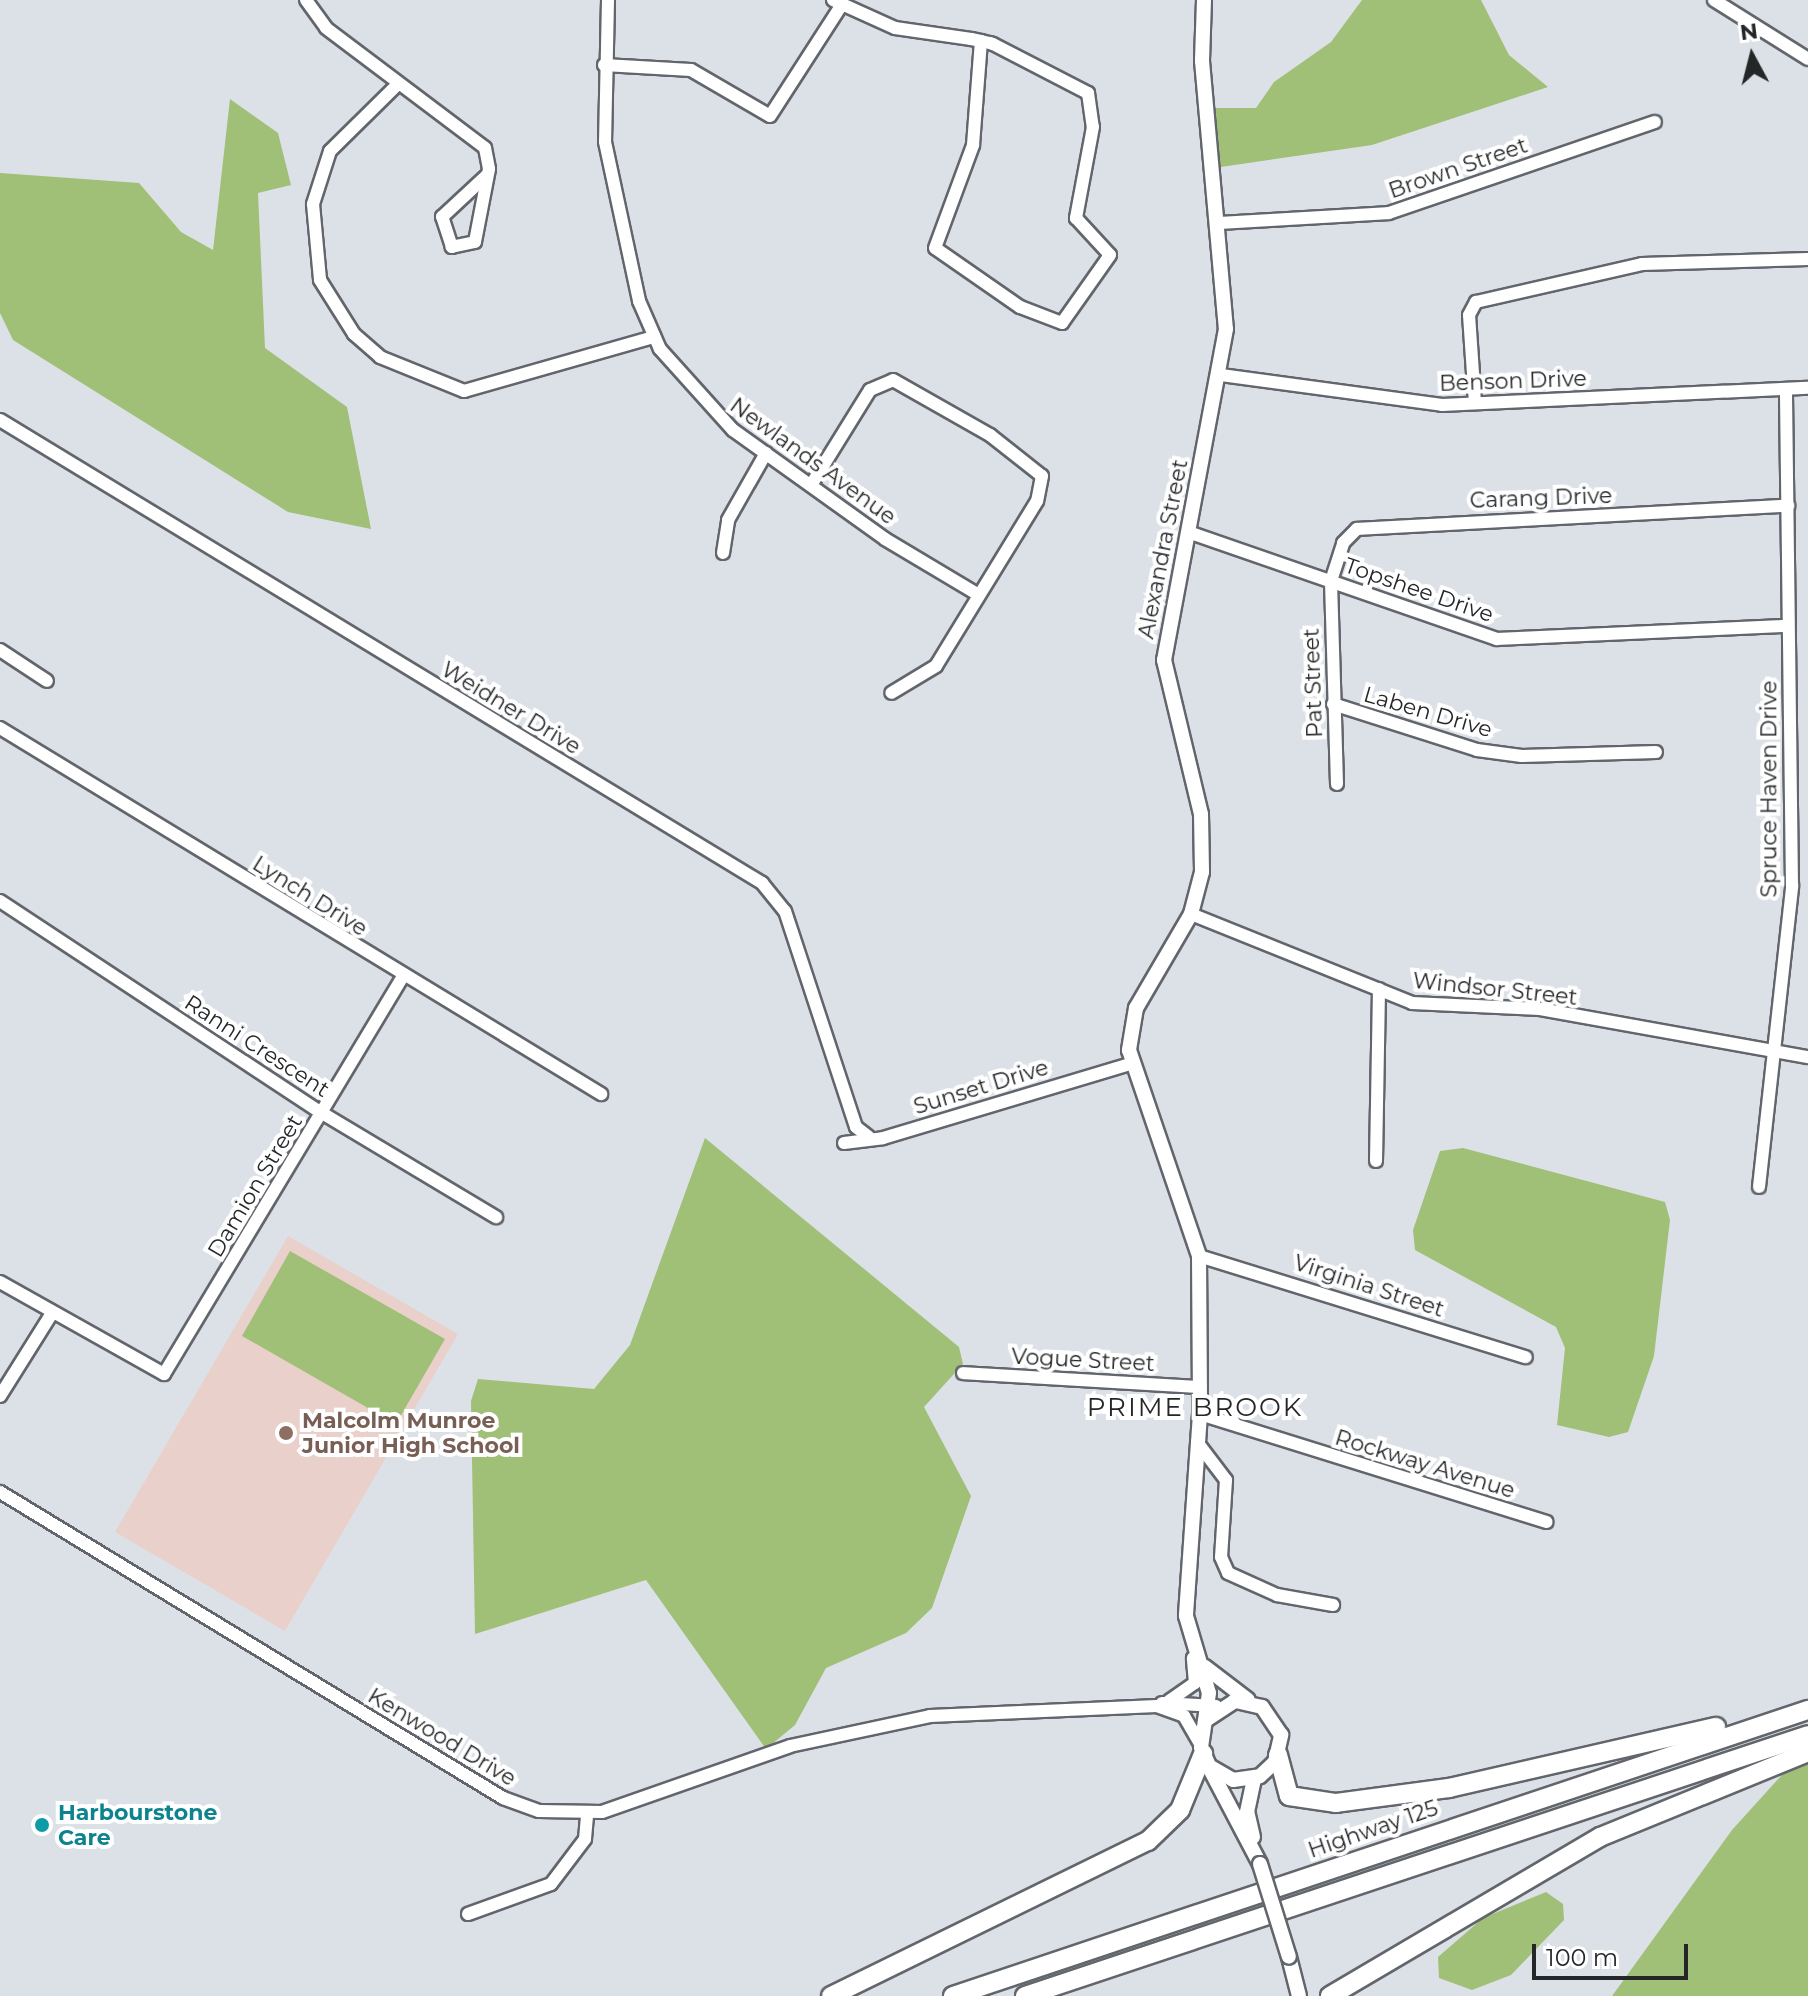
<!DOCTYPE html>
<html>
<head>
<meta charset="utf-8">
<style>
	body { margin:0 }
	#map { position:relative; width:1808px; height:1996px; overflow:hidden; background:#dce1e8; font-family:Montserrat,sans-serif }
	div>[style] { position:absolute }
	.education>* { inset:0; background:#ead0ca }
	.green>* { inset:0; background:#a0bf77 }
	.roads { filter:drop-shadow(2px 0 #62666c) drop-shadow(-2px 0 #62666c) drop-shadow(0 2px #62666c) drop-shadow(0 -2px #62666c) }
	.minor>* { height:12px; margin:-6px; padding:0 6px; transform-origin:6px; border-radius:6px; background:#fff }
	.major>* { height:14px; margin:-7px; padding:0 7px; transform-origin:7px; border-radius:7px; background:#fff }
	.highway>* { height:18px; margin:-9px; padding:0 9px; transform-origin:9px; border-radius:9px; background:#fff }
	.bridges { filter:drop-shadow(2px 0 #62666c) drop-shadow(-2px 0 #62666c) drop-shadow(0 2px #62666c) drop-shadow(0 -2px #62666c) }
	.major-bridge>* { height:14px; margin:-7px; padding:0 7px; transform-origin:7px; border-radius:7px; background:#fff }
	.dots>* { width:22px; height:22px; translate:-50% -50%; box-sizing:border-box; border:4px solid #fff; border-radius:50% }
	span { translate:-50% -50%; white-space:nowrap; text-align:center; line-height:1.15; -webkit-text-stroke:8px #fff; paint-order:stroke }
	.street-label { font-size:22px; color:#242628 }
	.education-label { font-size:22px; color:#785e54; font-weight:700 }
	.left { translate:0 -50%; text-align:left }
	.culture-label { font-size:22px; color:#0d838f; font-weight:700 }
	.quarter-label { font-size:26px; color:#242628; letter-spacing:2px }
	.north { position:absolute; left:1712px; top:16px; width:80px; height:80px; -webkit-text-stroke:6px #fff; paint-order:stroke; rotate:353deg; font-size:22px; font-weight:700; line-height:32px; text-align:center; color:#242628 }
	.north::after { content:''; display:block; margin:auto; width:28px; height:36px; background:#242628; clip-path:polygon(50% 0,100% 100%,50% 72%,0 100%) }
	.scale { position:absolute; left:1532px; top:1944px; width:156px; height:36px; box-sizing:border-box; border:4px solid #242628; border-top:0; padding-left:10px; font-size:24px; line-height:28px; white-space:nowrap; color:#242628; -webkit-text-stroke:6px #fff; paint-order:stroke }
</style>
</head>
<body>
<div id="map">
	<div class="education">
		<div style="clip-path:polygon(288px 1236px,458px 1334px,285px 1631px,115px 1532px)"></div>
	</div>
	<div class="green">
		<div style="clip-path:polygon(1362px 0,1481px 0,1509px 55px,1548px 87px,1372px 145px,1214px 168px,1206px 108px,1256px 108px,1274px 82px,1331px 42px)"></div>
		<div style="clip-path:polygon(230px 99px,278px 133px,291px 185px,258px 193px,265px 348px,347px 407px,371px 529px,288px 512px,13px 340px,0 313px,0 173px,139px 183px,181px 232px,213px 250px)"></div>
		<div style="clip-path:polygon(705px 1138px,959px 1347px,963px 1364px,924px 1407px,971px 1496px,932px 1608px,906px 1633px,826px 1668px,795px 1725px,766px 1749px,646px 1580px,475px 1634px,471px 1401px,478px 1379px,594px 1389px,630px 1345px)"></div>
		<div style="clip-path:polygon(1463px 1148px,1665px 1202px,1670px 1220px,1654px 1356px,1628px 1432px,1609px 1437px,1557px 1425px,1565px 1348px,1556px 1327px,1415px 1250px,1413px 1230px,1440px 1151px)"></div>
		<div style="clip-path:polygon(290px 1251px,445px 1339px,396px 1424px,242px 1336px)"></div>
		<div style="clip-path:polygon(1808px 1746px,1808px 1996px,1612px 1996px,1732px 1830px)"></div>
		<div style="clip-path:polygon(1546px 1892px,1563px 1904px,1564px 1920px,1511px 1975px,1472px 1990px,1439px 1978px,1438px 1957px,1483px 1918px)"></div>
	</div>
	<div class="roads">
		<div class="minor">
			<div style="left:306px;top:0;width:34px;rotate:54deg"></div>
			<div style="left:326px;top:28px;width:199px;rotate:37deg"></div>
			<div style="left:485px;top:148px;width:21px;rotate:79deg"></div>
			<div style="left:489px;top:169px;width:74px;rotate:100.9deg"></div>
			<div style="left:475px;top:242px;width:24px;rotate:168deg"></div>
			<div style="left:452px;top:247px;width:32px;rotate:-108deg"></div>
			<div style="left:442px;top:217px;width:60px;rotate:-43deg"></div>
			<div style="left:608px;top:0;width:142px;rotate:91.2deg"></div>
			<div style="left:605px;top:142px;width:163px;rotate:77.9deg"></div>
			<div style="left:639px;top:301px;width:52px;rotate:66.4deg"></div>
			<div style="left:660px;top:349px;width:109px;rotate:48deg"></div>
			<div style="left:733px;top:430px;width:187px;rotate:35.6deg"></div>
			<div style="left:885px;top:539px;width:109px;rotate:30.8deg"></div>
			<div style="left:833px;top:0;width:68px;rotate:24.3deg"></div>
			<div style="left:895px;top:28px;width:77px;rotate:8.2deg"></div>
			<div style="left:971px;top:39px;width:10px;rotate:11deg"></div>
			<div style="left:981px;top:41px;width:9px;rotate:13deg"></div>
			<div style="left:990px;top:43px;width:3px;rotate:18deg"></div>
			<div style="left:993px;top:44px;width:107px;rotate:27.3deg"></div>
			<div style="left:1088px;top:93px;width:34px;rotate:82deg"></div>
			<div style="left:1093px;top:127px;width:93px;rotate:100.6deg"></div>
			<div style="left:1076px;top:218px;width:50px;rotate:47.4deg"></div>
			<div style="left:1110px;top:255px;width:83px;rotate:125.2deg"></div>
			<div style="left:1062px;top:323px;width:45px;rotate:-159.1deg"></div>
			<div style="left:1020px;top:307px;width:103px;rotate:-145.2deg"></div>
			<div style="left:935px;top:248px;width:110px;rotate:-69.7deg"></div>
			<div style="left:973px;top:145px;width:104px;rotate:-85.6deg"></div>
			<div style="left:1714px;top:0;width:111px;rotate:32.1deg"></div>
			<div style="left:604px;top:65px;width:87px;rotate:3.3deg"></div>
			<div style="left:691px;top:70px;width:91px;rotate:30.2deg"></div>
			<div style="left:770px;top:116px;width:131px;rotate:-57.2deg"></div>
			<div style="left:397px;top:85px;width:94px;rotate:135.4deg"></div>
			<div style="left:330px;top:151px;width:56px;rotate:107.8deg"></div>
			<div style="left:313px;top:204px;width:76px;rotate:84.7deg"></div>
			<div style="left:320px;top:280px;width:64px;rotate:57.8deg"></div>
			<div style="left:354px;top:334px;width:35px;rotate:41deg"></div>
			<div style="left:380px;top:357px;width:91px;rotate:22deg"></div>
			<div style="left:464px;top:391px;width:198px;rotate:-15.9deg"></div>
			<div style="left:1221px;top:223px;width:168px;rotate:-3.4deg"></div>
			<div style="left:1389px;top:213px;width:281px;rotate:-18.9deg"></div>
			<div style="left:1221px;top:375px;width:223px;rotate:7.7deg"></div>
			<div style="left:1442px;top:405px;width:366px;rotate:-2.7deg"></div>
			<div style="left:1475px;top:403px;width:88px;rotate:-93.9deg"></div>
			<div style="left:1469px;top:315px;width:15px;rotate:-62deg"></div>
			<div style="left:1476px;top:302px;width:170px;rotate:-12.9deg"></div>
			<div style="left:1642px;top:264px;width:166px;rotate:-1.7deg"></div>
			<div style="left:0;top:420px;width:892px;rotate:31.28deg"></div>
			<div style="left:762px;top:883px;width:36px;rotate:51deg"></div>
			<div style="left:785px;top:911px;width:227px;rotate:71.8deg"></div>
			<div style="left:856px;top:1127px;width:16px;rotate:38deg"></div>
			<div style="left:813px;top:482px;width:108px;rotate:-58.2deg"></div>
			<div style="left:870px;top:390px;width:25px;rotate:-23deg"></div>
			<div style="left:893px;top:380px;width:112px;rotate:29.6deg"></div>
			<div style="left:990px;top:435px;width:66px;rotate:38.3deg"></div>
			<div style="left:1042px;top:476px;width:25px;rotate:101deg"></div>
			<div style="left:1037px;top:501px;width:193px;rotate:121.5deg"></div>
			<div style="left:936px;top:666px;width:52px;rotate:149deg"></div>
			<div style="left:1188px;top:532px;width:327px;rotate:19.1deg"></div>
			<div style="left:1497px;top:639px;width:291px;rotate:-2.6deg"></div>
			<div style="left:723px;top:553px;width:33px;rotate:-81deg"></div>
			<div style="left:728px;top:520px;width:77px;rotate:-60.4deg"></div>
			<div style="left:0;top:650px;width:56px;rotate:33.4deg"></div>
			<div style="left:1333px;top:704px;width:151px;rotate:17.7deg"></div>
			<div style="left:1477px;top:750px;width:45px;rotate:7.6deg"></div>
			<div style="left:1522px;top:756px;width:134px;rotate:-1.7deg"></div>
			<div style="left:0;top:728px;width:704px;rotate:31.34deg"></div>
			<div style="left:1337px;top:784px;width:203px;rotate:-91.7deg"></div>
			<div style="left:1331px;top:581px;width:40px;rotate:-72deg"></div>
			<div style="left:1343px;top:543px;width:20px;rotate:-45deg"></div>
			<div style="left:1357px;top:529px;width:432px;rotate:-3.1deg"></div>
			<div style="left:0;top:901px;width:386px;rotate:33.4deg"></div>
			<div style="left:322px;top:1113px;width:203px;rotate:30.9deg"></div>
			<div style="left:1191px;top:914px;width:238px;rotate:21.9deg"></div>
			<div style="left:1412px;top:1003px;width:128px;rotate:2.7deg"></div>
			<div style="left:1540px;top:1009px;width:272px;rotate:10.2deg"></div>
			<div style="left:844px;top:1143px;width:39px;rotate:-7deg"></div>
			<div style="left:883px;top:1138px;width:258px;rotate:-16.7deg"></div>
			<div style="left:1376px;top:1161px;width:172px;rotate:-89deg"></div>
			<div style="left:1759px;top:1187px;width:303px;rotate:-83.7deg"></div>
			<div style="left:1792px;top:886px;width:497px;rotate:-90.7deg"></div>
			<div style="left:1199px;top:1256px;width:342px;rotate:17.2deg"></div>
			<div style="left:0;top:1282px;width:188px;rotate:29.3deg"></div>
			<div style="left:164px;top:1374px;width:463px;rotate:-59deg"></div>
			<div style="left:963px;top:1373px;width:238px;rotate:3.4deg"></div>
			<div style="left:0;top:1396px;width:98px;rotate:-57.9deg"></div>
			<div style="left:1200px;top:1414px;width:363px;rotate:17.3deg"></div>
			<div style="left:1197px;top:1442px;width:48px;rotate:52.7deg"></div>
			<div style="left:1226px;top:1480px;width:77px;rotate:93.7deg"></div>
			<div style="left:1221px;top:1557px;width:17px;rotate:66deg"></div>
			<div style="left:1228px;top:1573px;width:54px;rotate:24.2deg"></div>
			<div style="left:1277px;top:1595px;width:57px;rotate:10.1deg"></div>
			<div style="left:0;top:1492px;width:589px;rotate:31.31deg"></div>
			<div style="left:503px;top:1798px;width:38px;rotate:20deg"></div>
			<div style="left:539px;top:1811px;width:63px;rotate:0.9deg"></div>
			<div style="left:602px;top:1812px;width:199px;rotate:-19.3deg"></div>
			<div style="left:790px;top:1746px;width:143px;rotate:-12.1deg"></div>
			<div style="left:930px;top:1716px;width:227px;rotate:-2.5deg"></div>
			<div style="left:1157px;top:1706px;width:29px;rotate:20deg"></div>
			<div style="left:1184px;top:1716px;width:34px;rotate:60deg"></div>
			<div style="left:1169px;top:1701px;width:32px;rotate:-35deg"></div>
			<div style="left:1195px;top:1683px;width:25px;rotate:-95deg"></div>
			<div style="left:1162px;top:1703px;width:54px;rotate:3.2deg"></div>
			<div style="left:468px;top:1914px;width:88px;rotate:-19.9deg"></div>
			<div style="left:551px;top:1884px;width:56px;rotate:-52.9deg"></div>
			<div style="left:585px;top:1839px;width:25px;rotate:-85deg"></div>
		</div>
		<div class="major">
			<div style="left:1204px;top:0;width:61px;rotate:91.9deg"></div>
			<div style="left:1202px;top:61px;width:269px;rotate:84.9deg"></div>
			<div style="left:1226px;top:329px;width:337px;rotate:100.6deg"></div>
			<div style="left:1164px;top:660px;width:158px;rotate:76.5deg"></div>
			<div style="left:1201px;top:814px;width:58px;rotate:89deg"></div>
			<div style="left:1202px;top:872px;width:43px;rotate:104.7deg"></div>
			<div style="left:1191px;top:914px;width:109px;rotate:120.3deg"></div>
			<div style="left:1136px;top:1008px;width:43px;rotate:99.5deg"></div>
			<div style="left:1129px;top:1050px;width:218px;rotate:71.2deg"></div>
			<div style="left:1199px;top:1256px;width:158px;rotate:89.6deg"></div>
			<div style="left:1200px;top:1414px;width:202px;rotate:94deg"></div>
			<div style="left:1186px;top:1616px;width:80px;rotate:73.4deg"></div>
			<div style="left:1209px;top:1693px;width:55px;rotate:98.4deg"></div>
			<div style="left:1201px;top:1747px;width:21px;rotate:67deg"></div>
			<div style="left:1209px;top:1766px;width:28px;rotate:30deg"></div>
			<div style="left:1233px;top:1780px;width:27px;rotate:-8deg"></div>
			<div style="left:1260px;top:1776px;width:21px;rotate:-43deg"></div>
			<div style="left:1275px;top:1762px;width:28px;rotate:-77deg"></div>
			<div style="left:1281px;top:1735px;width:34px;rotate:-124deg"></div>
			<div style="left:1262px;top:1707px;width:28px;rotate:-167deg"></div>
			<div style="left:1235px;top:1701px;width:35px;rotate:147deg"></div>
			<div style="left:1205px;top:1667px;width:54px;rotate:37.5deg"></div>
			<div style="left:1211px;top:1771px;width:105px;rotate:62.2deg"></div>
			<div style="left:1253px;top:1837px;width:26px;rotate:-103deg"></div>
			<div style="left:1247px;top:1812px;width:34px;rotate:-78deg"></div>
			<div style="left:1289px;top:1957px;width:40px;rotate:75.6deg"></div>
		</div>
		<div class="highway">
			<div style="left:1278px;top:1755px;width:42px;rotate:75deg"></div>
			<div style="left:1289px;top:1796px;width:48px;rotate:8.5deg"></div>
			<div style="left:1336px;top:1803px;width:114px;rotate:-7.6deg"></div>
			<div style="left:1449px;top:1788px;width:274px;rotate:-12.9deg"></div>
			<div style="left:831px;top:1996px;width:353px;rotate:-26.1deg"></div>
			<div style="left:1148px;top:1841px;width:45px;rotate:-44.1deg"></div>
			<div style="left:1180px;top:1810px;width:61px;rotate:-67.7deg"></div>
			<div style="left:953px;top:1996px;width:902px;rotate:-18.5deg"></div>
			<div style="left:1025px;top:1996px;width:825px;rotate:-18.43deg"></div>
			<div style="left:1330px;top:1996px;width:313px;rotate:-30.5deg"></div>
			<div style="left:1600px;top:1837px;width:225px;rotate:-22.2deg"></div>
		</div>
	</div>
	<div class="bridges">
		<div class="major-bridge">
			<div style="left:1260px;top:1864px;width:97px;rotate:72.7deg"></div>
		</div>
	</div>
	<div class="dots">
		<div style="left:286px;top:1433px;background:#8d6e63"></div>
		<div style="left:42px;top:1825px;background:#0f9aa8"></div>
	</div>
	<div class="street-label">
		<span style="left:1458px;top:168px;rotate:-19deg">Brown Street</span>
		<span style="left:1513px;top:381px;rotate:-2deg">Benson Drive</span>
		<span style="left:813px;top:461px;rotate:36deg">Newlands Avenue</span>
		<span style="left:1541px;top:498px;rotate:-2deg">Carang Drive</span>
		<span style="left:1163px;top:549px;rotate:-79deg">Alexandra Street</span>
		<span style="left:1419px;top:590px;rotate:19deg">Topshee Drive</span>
		<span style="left:1313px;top:683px;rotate:-92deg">Pat Street</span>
		<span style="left:511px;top:708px;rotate:31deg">Weidner Drive</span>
		<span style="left:1428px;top:712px;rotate:16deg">Laben Drive</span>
		<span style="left:1769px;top:789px;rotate:-90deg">Spruce Haven Drive</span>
		<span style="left:310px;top:896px;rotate:32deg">Lynch Drive</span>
		<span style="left:1495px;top:989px;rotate:6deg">Windsor Street</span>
		<span style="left:257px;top:1046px;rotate:33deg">Ranni Crescent</span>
		<span style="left:981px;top:1087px;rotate:-17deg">Sunset Drive</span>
		<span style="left:255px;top:1186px;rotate:-59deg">Damion Street</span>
		<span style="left:1369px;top:1286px;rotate:18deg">Virginia Street</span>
		<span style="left:1083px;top:1360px;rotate:3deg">Vogue Street</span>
		<span style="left:1425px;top:1464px;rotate:17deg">Rockway Avenue</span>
		<span style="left:442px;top:1737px;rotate:31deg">Kenwood Drive</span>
		<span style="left:1373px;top:1829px;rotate:-19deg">Highway 125</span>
	</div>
	<div class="education-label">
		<span class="left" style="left:302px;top:1433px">Malcolm Munroe<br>Junior High School</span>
	</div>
	<div class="culture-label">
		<span class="left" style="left:58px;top:1825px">Harbourstone<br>Care</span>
	</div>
	<div class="quarter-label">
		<span style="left:1195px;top:1408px">PRIME BROOK</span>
	</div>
	<div class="north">N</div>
	<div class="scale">100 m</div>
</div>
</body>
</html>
